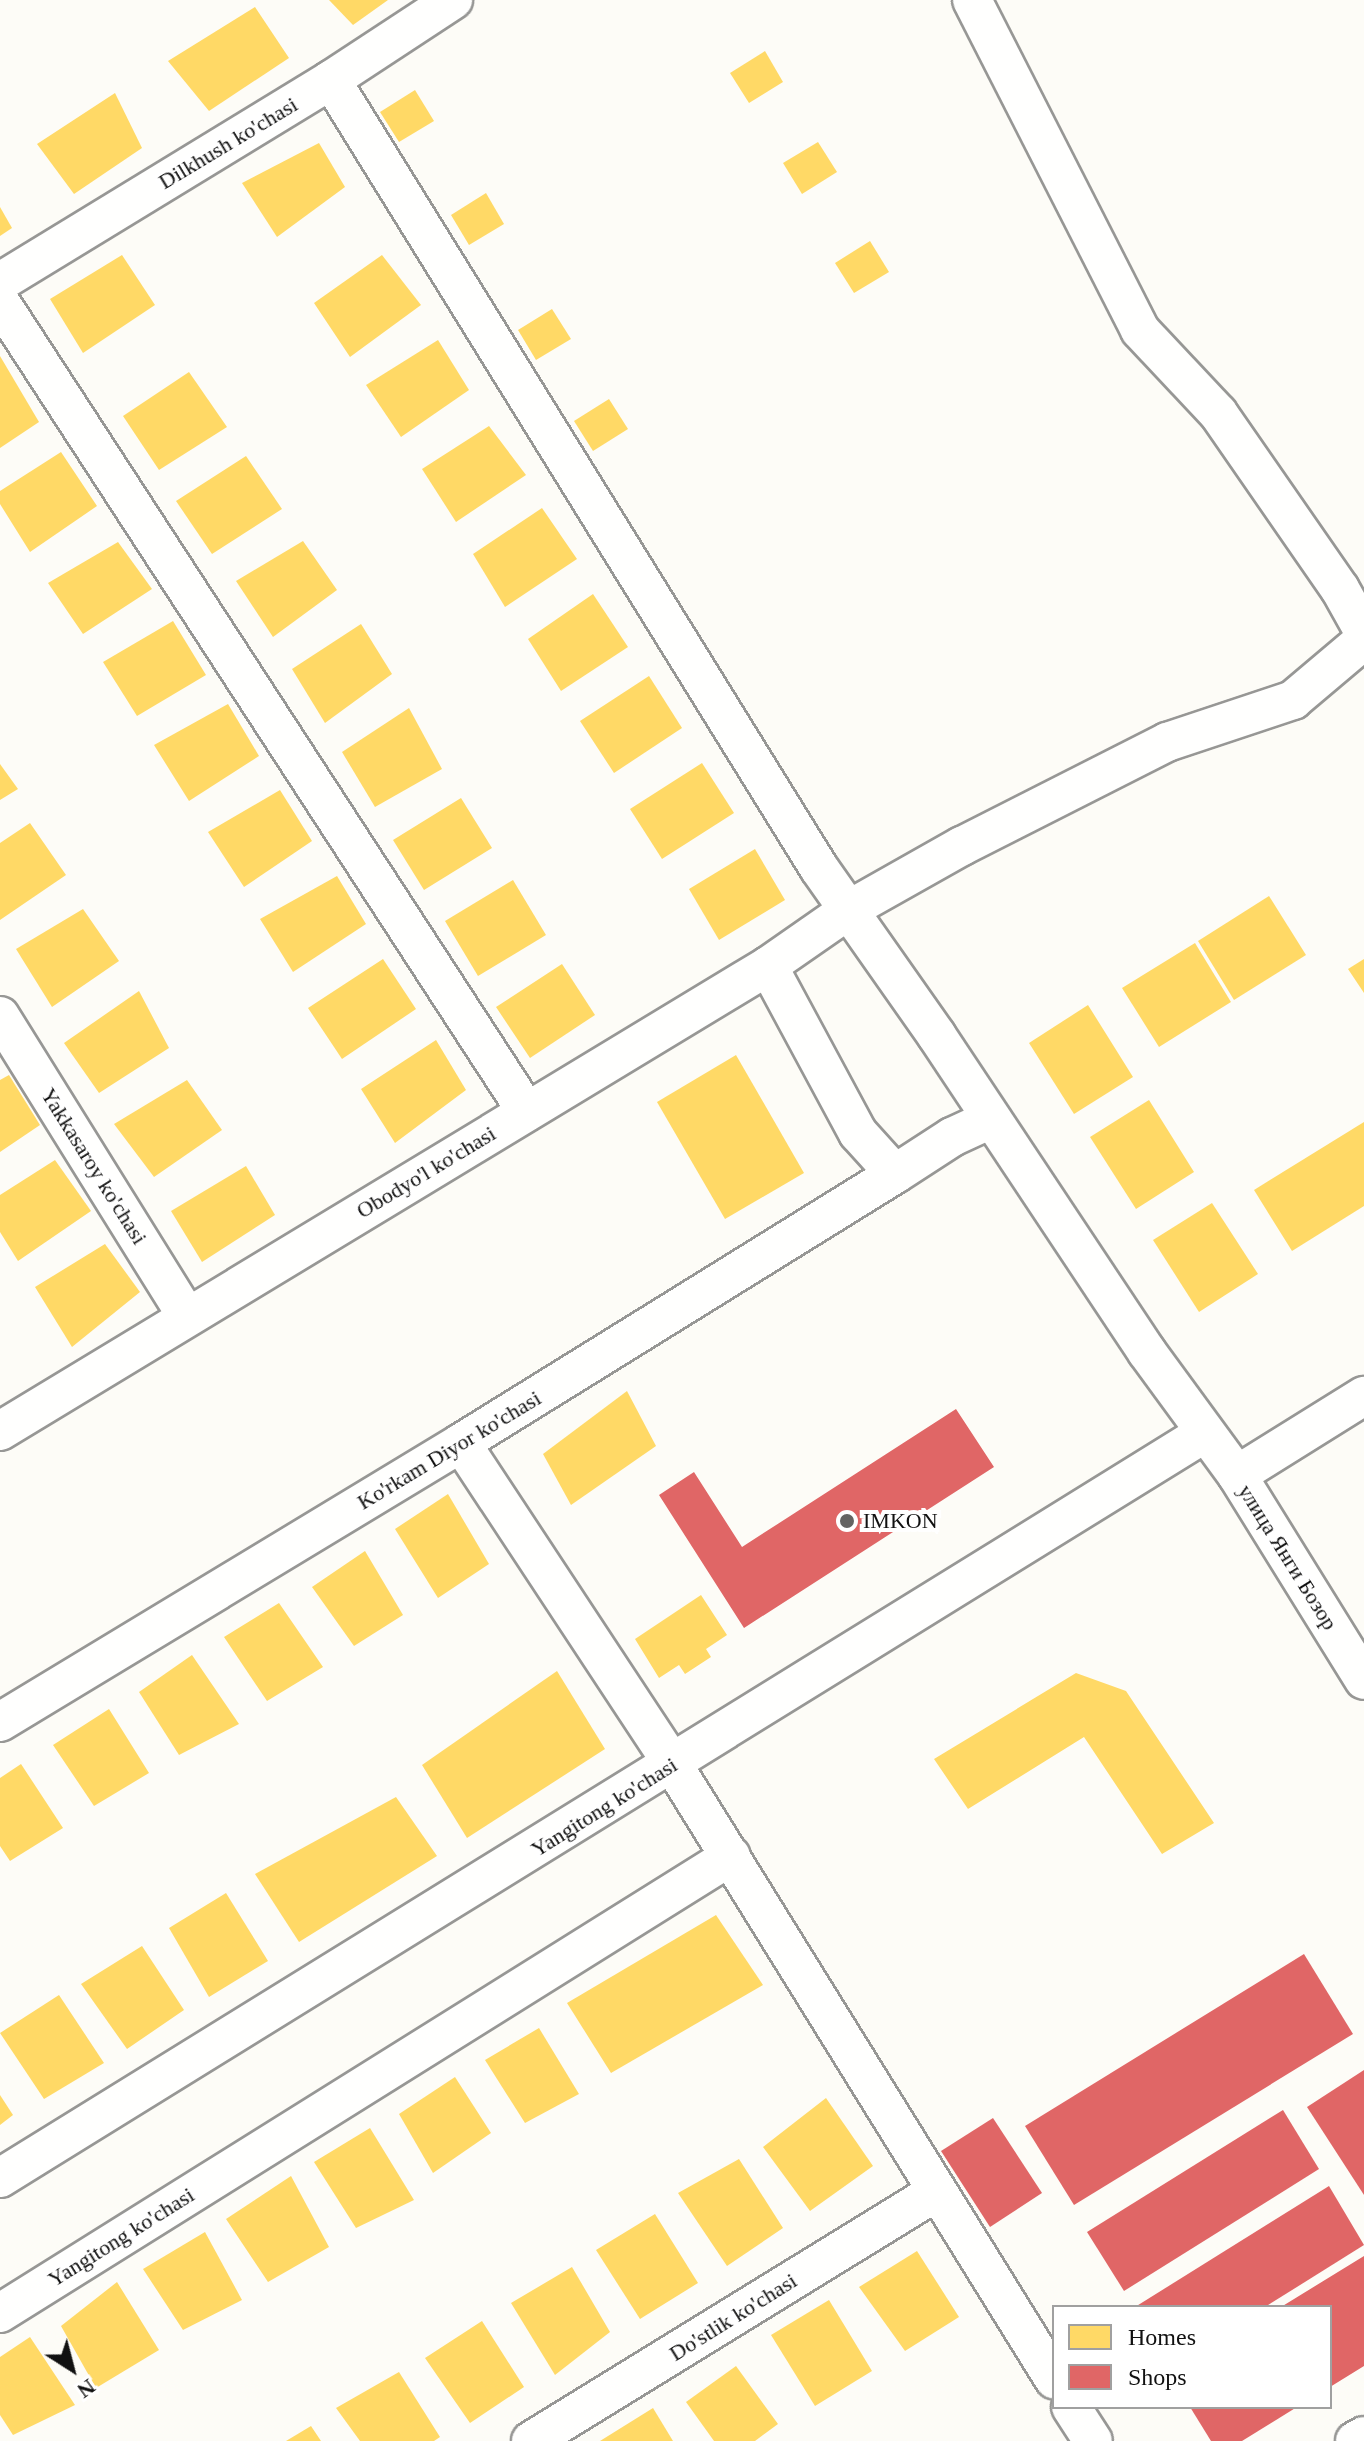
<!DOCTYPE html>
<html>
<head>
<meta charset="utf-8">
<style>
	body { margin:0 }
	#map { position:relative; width:1364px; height:2441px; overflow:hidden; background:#fdfcf7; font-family:Georgia,serif }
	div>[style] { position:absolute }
	.homes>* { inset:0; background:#ffd966 }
	.shops>* { inset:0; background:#e06666 }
	.roads { filter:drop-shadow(2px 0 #979795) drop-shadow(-2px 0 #979795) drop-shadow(0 2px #979795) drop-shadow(0 -2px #979795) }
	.minor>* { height:38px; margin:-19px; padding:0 19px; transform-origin:19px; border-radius:19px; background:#fffffe }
	.dots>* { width:22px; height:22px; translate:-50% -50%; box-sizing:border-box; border:4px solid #fff; border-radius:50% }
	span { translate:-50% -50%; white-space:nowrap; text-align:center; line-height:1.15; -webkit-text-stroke:8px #fff; paint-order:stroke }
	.street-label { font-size:22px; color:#111 }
	.poi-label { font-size:22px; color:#111 }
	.left { translate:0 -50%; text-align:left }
	.legend { position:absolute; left:1052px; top:2305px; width:280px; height:104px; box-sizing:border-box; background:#fff; border:2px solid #a0a0a0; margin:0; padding:10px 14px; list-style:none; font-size:24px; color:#111 }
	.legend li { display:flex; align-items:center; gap:16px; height:40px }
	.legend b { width:40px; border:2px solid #a0a0a0 }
	.north { position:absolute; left:32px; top:2329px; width:80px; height:80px; -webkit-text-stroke:6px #fff; paint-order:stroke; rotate:144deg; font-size:22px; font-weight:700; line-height:32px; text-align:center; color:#111 }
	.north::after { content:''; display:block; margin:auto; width:28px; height:36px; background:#111; clip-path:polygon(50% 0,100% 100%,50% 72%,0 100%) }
</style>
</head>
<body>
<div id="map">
	<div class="homes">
		<div style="clip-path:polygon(329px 0,388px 0,353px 25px)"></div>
		<div style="clip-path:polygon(255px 7px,289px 58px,209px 111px,168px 61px)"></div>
		<div style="clip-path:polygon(765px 51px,783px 82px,749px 103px,730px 73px)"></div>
		<div style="clip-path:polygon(415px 90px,434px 121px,399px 142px,380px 112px)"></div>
		<div style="clip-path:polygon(115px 93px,142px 148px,74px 194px,37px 144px)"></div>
		<div style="clip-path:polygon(818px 142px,837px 172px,802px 194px,783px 163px)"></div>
		<div style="clip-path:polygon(319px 143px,345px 187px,277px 237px,242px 183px)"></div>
		<div style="clip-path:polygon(486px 193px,504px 224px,469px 245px,451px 215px)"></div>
		<div style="clip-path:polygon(0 207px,12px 228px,0 236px)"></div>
		<div style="clip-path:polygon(870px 241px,889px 272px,854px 293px,835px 263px)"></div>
		<div style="clip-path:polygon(122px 255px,155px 305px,83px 353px,50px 299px)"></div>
		<div style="clip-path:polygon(382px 255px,421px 305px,350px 357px,314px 303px)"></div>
		<div style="clip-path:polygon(552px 309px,571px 339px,536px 360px,518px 330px)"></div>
		<div style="clip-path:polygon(438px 340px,469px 390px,401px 437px,366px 385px)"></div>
		<div style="clip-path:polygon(0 356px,39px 422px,0 448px)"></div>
		<div style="clip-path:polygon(189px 372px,227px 427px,159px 470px,123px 416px)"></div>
		<div style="clip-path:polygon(609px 399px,628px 429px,593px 451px,574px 421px)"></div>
		<div style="clip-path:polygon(489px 426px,526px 475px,456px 522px,422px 469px)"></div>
		<div style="clip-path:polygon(61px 452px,97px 506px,30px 552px,0 504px,0 491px)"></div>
		<div style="clip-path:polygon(246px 456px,282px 509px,212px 554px,176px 501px)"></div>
		<div style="clip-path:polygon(542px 508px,577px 559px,505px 607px,473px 554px)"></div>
		<div style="clip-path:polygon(303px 541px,337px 590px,273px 637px,236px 581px)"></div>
		<div style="clip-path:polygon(118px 542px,152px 589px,83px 634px,48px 583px)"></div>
		<div style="clip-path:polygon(593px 594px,628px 647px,561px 691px,528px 639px)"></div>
		<div style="clip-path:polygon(173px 621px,206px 675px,137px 716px,103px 662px)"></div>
		<div style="clip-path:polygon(361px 624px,392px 674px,325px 723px,292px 669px)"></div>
		<div style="clip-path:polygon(649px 676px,682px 728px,614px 773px,580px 721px)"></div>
		<div style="clip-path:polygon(228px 704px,259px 756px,189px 801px,154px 745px)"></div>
		<div style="clip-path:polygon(409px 708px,442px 769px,375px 807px,342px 752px)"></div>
		<div style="clip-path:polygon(702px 763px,734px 813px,662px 859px,630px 809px)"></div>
		<div style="clip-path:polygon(0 764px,18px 789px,0 800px)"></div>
		<div style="clip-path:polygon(280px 790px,312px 841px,244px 887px,208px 832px)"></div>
		<div style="clip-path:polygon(461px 798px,492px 848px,424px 890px,393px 840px)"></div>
		<div style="clip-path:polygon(30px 823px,66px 875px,0 920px,0 843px)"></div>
		<div style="clip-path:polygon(755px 849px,785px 900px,719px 940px,689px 889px)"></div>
		<div style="clip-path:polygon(337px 876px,366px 924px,293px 972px,260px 919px)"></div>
		<div style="clip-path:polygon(513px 880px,546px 935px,478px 976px,445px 921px)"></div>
		<div style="clip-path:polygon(1269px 896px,1306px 955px,1234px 1000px,1198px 941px)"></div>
		<div style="clip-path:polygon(83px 909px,119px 961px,52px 1007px,16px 949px)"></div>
		<div style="clip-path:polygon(1195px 943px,1231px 1002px,1159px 1047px,1122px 988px)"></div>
		<div style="clip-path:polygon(383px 959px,416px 1009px,342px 1059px,308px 1008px)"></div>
		<div style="clip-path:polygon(1364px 959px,1364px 993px,1348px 969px)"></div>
		<div style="clip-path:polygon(562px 964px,595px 1015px,530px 1058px,496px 1007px)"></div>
		<div style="clip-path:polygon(139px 991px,169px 1048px,99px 1093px,64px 1043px)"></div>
		<div style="clip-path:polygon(1088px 1005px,1133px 1077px,1074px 1114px,1029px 1043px)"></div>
		<div style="clip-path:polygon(436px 1040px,466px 1090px,395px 1143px,361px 1089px)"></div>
		<div style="clip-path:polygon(736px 1055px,804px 1173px,725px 1219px,657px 1102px)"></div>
		<div style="clip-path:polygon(9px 1075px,40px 1125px,0 1152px,0 1080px)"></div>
		<div style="clip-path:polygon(187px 1080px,222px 1130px,154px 1177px,114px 1124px)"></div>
		<div style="clip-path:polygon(1149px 1100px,1194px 1172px,1136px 1209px,1090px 1137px)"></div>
		<div style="clip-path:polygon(1364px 1122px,1364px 1206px,1292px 1251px,1254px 1190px)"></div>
		<div style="clip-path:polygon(55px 1160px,91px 1211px,18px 1261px,0 1232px,0 1195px)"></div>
		<div style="clip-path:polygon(246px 1166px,275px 1215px,202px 1262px,171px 1211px)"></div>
		<div style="clip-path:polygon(1212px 1203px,1258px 1274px,1199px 1312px,1153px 1240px)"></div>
		<div style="clip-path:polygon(105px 1244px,140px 1292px,72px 1347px,35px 1287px)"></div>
		<div style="clip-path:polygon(627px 1391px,656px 1446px,571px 1505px,543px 1454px)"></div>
		<div style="clip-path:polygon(448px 1494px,489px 1564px,438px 1598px,395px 1529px)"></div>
		<div style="clip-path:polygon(365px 1551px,403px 1615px,354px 1646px,312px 1587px)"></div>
		<div style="clip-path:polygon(701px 1595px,727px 1635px,706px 1649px,711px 1657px,685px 1674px,679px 1665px,659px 1678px,635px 1639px)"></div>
		<div style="clip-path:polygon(279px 1603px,323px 1667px,267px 1701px,224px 1637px)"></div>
		<div style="clip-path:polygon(192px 1655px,239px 1724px,179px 1755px,139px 1692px)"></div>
		<div style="clip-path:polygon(557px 1671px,605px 1749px,467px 1838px,422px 1765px)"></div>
		<div style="clip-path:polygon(1076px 1673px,1126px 1691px,1214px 1823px,1162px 1854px,1084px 1737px,968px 1809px,934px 1759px)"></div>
		<div style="clip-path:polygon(109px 1709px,149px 1773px,94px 1806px,53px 1745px)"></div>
		<div style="clip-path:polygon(21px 1764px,63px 1828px,10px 1861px,0 1846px,0 1778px)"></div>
		<div style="clip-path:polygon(396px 1797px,437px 1856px,299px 1942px,255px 1874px)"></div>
		<div style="clip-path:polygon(226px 1893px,268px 1961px,209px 1997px,169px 1928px)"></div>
		<div style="clip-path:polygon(716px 1915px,763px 1985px,611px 2073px,567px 2003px)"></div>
		<div style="clip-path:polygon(142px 1946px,184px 2010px,127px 2049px,81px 1984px)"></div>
		<div style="clip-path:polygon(59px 1995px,104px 2063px,44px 2099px,0 2033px)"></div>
		<div style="clip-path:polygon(539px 2028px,579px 2094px,525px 2123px,485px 2060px)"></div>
		<div style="clip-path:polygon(455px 2077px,491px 2133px,433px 2173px,399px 2114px)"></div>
		<div style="clip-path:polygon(0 2095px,13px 2115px,0 2125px)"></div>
		<div style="clip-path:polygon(826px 2098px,873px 2166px,810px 2211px,763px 2147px)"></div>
		<div style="clip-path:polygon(370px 2128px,414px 2200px,356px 2228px,314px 2162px)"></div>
		<div style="clip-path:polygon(739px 2159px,783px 2228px,727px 2266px,678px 2193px)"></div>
		<div style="clip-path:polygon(291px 2176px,329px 2247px,268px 2282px,226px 2219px)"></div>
		<div style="clip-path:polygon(655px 2214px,698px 2283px,640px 2319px,596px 2250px)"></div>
		<div style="clip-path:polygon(205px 2232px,242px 2300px,183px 2330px,143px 2269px)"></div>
		<div style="clip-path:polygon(917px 2251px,959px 2317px,905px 2351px,859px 2287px)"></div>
		<div style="clip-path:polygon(572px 2267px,610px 2332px,555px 2375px,511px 2303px)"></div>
		<div style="clip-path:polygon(117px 2282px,159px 2350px,96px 2388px,61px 2326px)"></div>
		<div style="clip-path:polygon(829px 2300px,872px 2371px,815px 2406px,771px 2335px)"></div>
		<div style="clip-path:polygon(482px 2321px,524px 2387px,470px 2423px,425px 2358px)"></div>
		<div style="clip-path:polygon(30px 2337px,75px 2405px,13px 2435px,0 2415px,0 2357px)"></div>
		<div style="clip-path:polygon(736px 2366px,778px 2424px,755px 2441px,714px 2441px,686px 2402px)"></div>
		<div style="clip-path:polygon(399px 2372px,440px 2437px,434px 2441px,360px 2441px,336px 2408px)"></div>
		<div style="clip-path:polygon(653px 2408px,673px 2441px,600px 2441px)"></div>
		<div style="clip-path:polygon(311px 2426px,321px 2441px,286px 2441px)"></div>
	</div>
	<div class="shops">
		<div style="clip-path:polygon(956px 1409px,994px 1467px,744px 1628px,659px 1495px,694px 1472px,742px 1547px)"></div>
		<div style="clip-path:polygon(1304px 1954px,1353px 2034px,1074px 2205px,1025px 2126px)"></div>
		<div style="clip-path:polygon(1364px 2070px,1364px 2195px,1307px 2107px)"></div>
		<div style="clip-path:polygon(1283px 2110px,1319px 2169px,1124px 2291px,1087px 2232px)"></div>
		<div style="clip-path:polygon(993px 2118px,1042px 2193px,990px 2227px,941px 2151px)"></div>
		<div style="clip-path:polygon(1329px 2186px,1364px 2245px,1265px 2307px,1135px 2307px)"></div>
		<div style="clip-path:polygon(1364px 2256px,1364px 2366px,1330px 2387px,1330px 2307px,1281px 2307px)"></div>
		<div style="clip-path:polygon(1190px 2407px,1297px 2407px,1242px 2441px,1211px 2441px)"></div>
	</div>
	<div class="roads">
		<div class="minor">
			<div style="left:972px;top:0;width:370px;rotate:63deg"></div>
			<div style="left:1140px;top:330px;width:114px;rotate:46.8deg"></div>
			<div style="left:1218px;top:413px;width:214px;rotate:55.3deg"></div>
			<div style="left:1340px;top:589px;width:49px;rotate:60.8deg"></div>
			<div style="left:331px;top:80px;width:927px;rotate:58.23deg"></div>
			<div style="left:819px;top:868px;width:205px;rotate:54.9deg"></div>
			<div style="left:937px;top:1036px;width:379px;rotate:56.4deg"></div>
			<div style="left:1147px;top:1352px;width:152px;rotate:53.8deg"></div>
			<div style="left:1237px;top:1475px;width:241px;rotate:58.2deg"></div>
			<div style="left:0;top:282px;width:388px;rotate:-31.4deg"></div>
			<div style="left:331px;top:80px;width:146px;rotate:-33.3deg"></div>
			<div style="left:0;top:302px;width:966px;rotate:56.95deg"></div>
			<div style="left:768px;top:966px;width:190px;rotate:61.7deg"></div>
			<div style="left:858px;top:1133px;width:55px;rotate:47.9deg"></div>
			<div style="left:895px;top:1174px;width:68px;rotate:-33deg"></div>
			<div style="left:952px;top:1137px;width:43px;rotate:-24.8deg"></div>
			<div style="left:0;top:1016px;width:354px;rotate:58.1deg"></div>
			<div style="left:0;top:1431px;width:898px;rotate:-31.19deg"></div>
			<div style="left:768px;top:966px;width:100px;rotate:-34.8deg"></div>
			<div style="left:850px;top:909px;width:129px;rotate:-29.4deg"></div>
			<div style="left:962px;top:846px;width:230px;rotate:-26.9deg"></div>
			<div style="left:1167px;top:742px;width:133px;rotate:-18.4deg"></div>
			<div style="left:1293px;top:700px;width:93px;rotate:-40.2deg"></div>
			<div style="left:461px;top:1443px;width:386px;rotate:56.6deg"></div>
			<div style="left:673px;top:1765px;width:723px;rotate:58.18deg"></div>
			<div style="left:1237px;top:1475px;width:150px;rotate:-31.9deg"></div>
			<div style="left:0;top:1722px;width:539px;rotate:-31.18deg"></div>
			<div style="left:461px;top:1443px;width:511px;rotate:-31.79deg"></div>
			<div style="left:0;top:2178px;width:1417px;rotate:-31.73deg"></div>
			<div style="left:0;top:2313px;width:862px;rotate:-32.01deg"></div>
			<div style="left:1071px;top:2407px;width:40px;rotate:57.1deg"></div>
			<div style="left:531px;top:2441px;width:475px;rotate:-31.6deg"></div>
			<div style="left:1355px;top:2441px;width:10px;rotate:-29deg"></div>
		</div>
	</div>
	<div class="dots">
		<div style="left:847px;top:1521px;background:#646362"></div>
	</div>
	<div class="street-label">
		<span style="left:228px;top:143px;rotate:-31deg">Dilkhush ko'chasi</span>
		<span style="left:94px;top:1166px;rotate:58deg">Yakkasaroy ko'chasi</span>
		<span style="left:426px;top:1172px;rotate:-31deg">Obodyo'l ko'chasi</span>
		<span style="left:449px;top:1450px;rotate:-31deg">Ko'rkam Diyor ko'chasi</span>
		<span style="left:1288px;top:1557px;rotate:58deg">улица Янги Бозор</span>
		<span style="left:604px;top:1807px;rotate:-32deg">Yangitong ko'chasi</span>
		<span style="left:121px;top:2237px;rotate:-32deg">Yangitong ko'chasi</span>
		<span style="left:733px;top:2317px;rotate:-32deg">Do'stlik ko'chasi</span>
	</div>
	<div class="poi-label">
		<span class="left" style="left:863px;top:1521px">IMKON</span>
	</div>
	<ul class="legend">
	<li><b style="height:22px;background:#ffd966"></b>Homes</li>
	<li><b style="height:22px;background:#e06666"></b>Shops</li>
	</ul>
	<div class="north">N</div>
</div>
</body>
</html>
